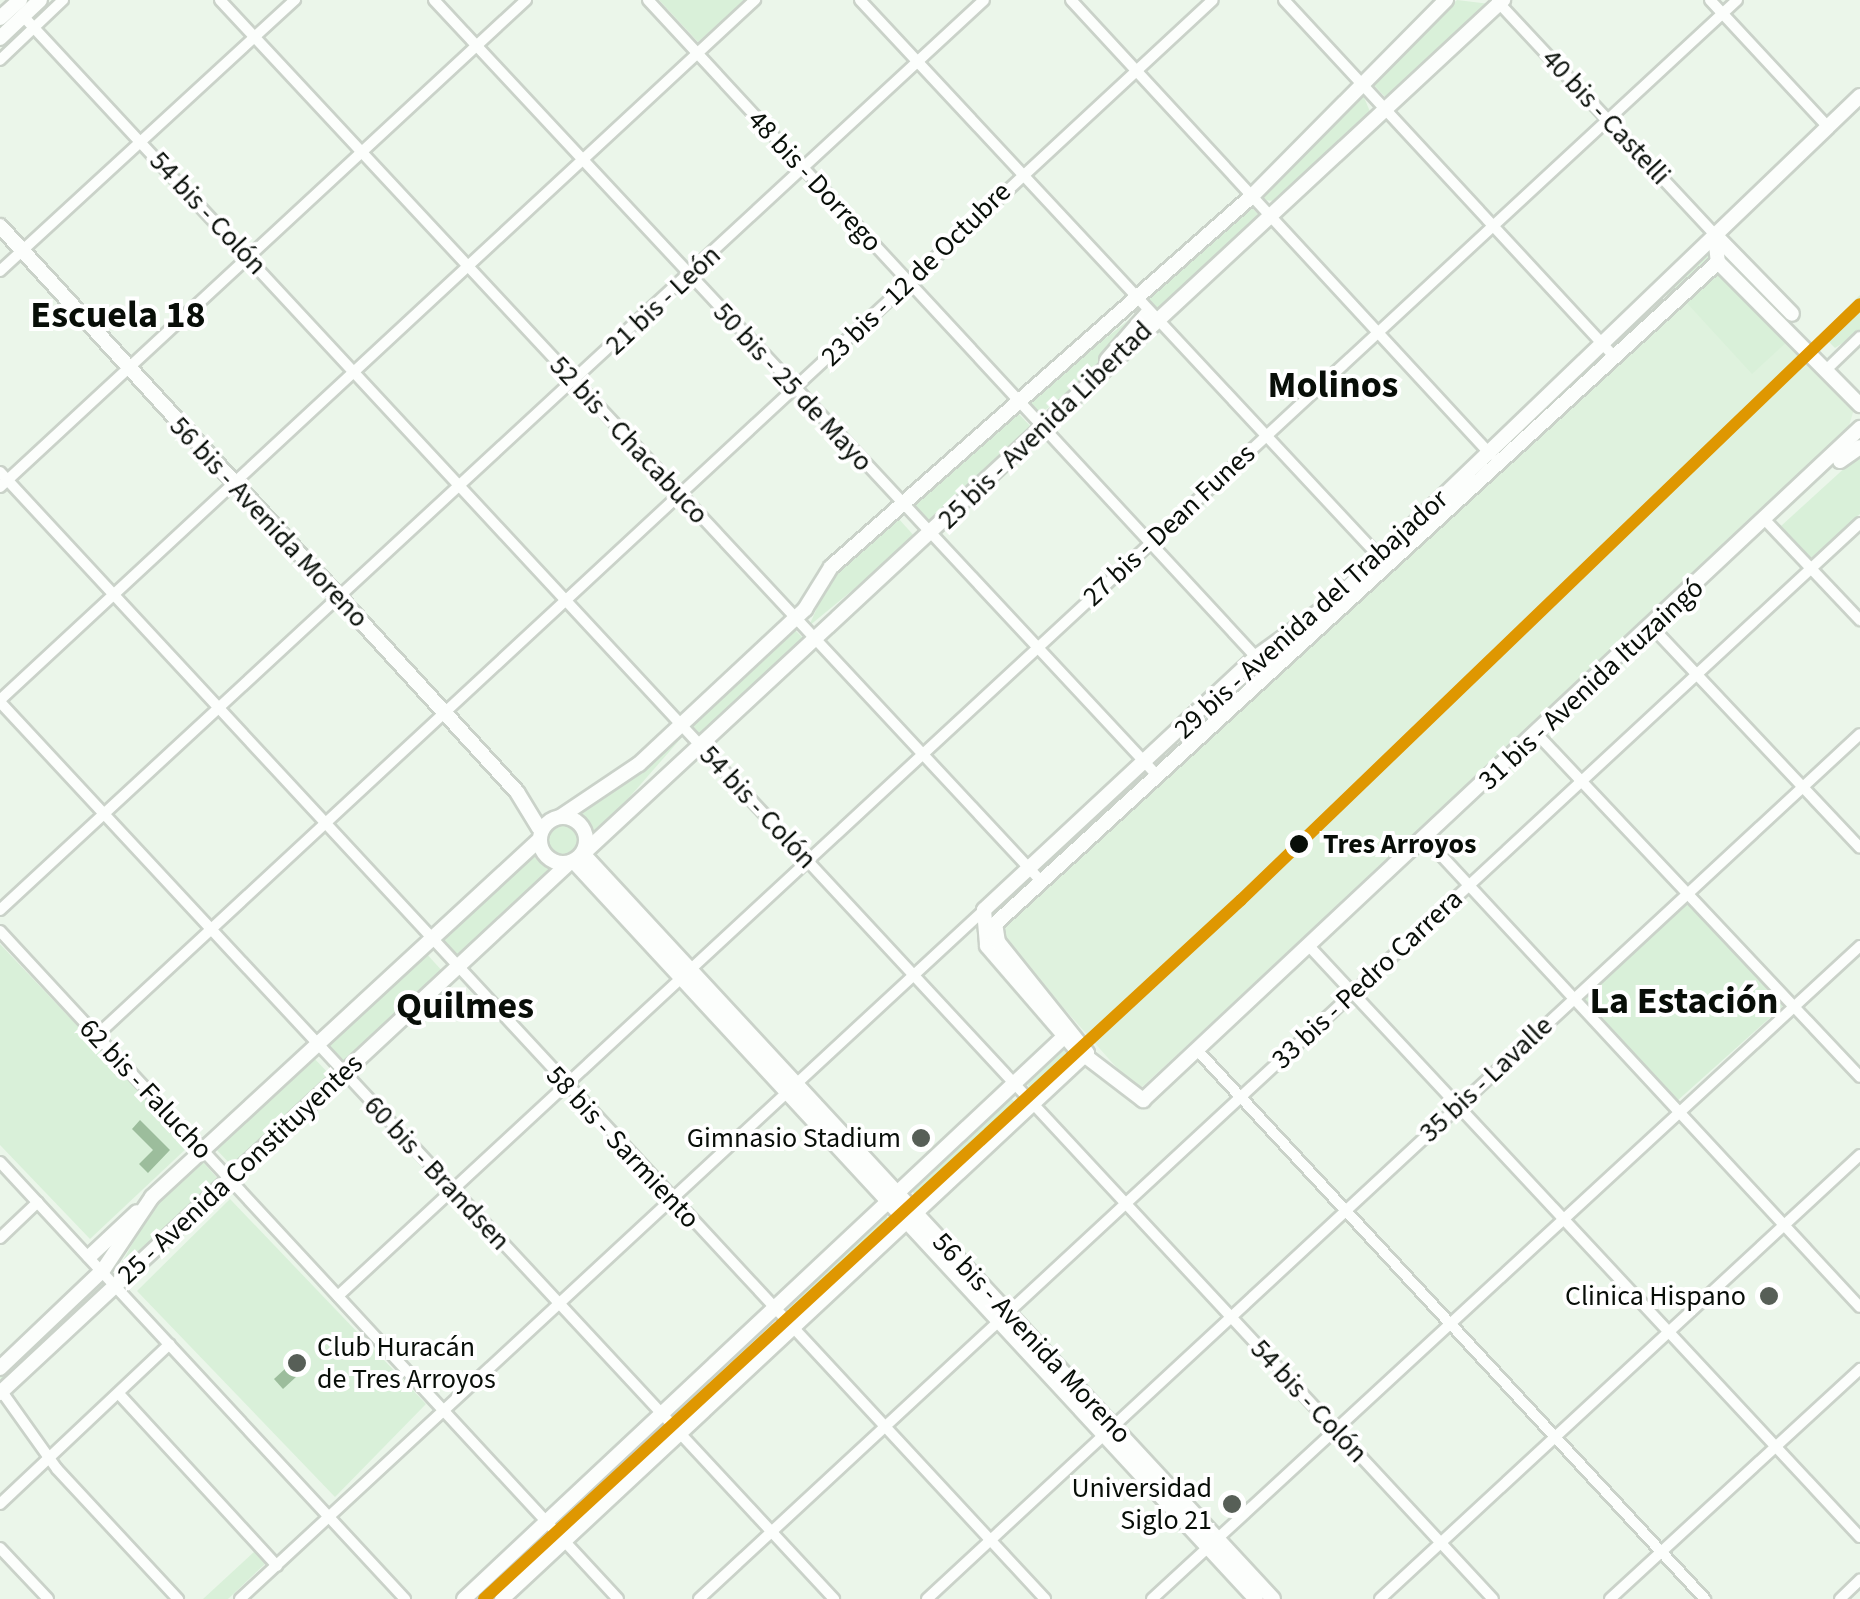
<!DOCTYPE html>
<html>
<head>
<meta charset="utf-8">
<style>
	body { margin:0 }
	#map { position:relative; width:1860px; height:1599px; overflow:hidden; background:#ebf6ea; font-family:"Source Sans 3",sans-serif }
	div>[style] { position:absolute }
	.built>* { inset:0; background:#dff2de }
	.green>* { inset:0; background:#d9f0d9 }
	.round { border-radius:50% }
	.water>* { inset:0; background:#9cbd9c }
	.roads { filter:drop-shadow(2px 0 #cad2c9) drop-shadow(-2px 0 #cad2c9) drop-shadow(0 2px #cad2c9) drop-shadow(0 -2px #cad2c9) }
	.street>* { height:10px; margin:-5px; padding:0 5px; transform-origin:5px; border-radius:5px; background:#fcfefc }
	.secondary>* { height:14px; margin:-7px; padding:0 7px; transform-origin:7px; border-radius:7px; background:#fcfefc }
	.secondary>.ring { margin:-7px; padding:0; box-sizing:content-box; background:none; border:14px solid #fcfefc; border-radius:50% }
	.rail-1>* { height:12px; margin:-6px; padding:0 6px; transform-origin:6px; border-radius:6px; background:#df9701 }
	.dots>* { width:28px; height:28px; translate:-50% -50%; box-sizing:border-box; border:5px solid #fff; border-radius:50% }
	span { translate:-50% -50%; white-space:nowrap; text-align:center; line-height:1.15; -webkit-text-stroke:8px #fff; paint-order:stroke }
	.street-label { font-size:28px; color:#080e08 }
	.stop-label { font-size:28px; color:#080e08; font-weight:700 }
	.left { translate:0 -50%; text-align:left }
	.poi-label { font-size:28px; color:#080e08 }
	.right { translate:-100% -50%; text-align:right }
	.district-label { font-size:38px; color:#080e08; font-weight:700 }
</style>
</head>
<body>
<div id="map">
	<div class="built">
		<div style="clip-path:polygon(1716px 269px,1855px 406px,1845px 439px,1142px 1087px,1133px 1086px,1002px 939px,1002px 925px)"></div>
	</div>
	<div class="green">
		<div style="clip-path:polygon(659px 0,745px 0,698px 42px)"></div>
		<div style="clip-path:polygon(1457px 0,1490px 4px,1388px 100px,1370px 81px)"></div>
		<div style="clip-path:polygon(1362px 93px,1372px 116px,1275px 201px,1264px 200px,1263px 191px)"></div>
		<div style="clip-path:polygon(1249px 205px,1259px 215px,1155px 311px,1146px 300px)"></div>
		<div style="clip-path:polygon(1706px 247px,1712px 259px,1670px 296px,1662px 293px)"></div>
		<div style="clip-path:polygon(1715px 274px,1731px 276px,1790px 339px,1752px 374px,1685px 301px)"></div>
		<div style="clip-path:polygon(1860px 295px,1860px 332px,1835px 348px,1821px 334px)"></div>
		<div style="clip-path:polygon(1138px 313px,1096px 368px,1039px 415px,1027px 399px)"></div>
		<div style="clip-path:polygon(1015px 410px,1033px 429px,932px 525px,914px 505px)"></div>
		<div style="clip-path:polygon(1860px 454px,1860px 514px,1811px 558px,1781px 526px)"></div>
		<div style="clip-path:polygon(898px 518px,916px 538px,809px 626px,832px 574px)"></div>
		<div style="clip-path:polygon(793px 628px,803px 638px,699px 734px,690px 724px)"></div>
		<div style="clip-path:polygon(683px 736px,598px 833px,574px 819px,573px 815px)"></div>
		<div class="round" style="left:546px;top:824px;width:34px;height:34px"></div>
		<div style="clip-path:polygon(537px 847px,557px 868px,459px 959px,439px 938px)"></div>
		<div style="clip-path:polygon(1686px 901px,1783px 1006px,1677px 1101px,1581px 997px)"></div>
		<div style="clip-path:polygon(0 944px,190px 1145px,90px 1239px,0 1145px)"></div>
		<div style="clip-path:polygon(425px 952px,444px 973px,345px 1062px,325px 1041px)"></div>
		<div style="clip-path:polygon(1064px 1050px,1072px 1061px,1035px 1094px,1026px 1083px)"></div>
		<div style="clip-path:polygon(312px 1056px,332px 1077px,234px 1168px,214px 1147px)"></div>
		<div style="clip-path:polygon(1010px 1097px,1019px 1107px,919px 1199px,910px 1189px)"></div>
		<div style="clip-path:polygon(201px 1160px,220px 1181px,115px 1275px,156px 1201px)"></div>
		<div style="clip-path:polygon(230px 1199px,426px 1404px,335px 1497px,137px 1291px)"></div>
		<div style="clip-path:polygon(885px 1215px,895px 1225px,796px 1317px,786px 1307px)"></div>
		<div style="clip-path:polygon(102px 1282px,107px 1287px,2px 1383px,0 1377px)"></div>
		<div style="clip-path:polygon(771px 1323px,780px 1333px,681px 1425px,672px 1415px)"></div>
		<div style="clip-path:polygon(659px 1427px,669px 1437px,570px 1530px,560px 1519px)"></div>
		<div style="clip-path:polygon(542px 1534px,551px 1544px,493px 1599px,472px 1599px)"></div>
		<div style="clip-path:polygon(255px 1551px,266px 1563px,228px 1599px,203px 1599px)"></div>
	</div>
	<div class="water">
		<div style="clip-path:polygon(140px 1120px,170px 1150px,148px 1173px,139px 1164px,153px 1150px,132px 1129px)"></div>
		<div style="clip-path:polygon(301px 1354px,310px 1364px,283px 1389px,274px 1379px)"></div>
	</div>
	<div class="roads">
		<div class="street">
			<div style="left:220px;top:0;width:1201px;rotate:47.02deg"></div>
			<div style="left:434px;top:0;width:1056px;rotate:47deg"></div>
			<div style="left:648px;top:0;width:913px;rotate:47.22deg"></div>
			<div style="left:860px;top:0;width:768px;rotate:47deg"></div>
			<div style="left:1071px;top:0;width:619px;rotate:47.29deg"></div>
			<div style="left:1284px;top:0;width:485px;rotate:47.2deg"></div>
			<div style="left:1710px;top:0;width:172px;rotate:47.1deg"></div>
			<div style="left:1497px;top:1px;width:320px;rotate:47deg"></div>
			<div style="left:23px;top:16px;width:2160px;rotate:47.12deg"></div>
			<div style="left:0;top:60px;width:87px;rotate:-43.6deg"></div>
			<div style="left:0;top:271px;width:401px;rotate:-42.6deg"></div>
			<div style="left:1829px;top:367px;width:43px;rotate:-44.1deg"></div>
			<div style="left:0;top:472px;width:1537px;rotate:47.16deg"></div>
			<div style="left:0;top:487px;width:717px;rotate:-42.8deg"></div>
			<div style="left:1766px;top:521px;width:137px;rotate:46.5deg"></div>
			<div style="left:1652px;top:627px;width:303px;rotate:46.7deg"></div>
			<div style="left:0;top:700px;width:1030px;rotate:-42.84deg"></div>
			<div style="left:0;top:702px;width:1225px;rotate:47.08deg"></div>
			<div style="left:1537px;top:734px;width:471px;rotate:46.7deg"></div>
			<div style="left:1426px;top:839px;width:638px;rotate:47.16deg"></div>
			<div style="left:0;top:910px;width:1340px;rotate:-42.76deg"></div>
			<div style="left:0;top:931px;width:910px;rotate:47.23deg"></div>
			<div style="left:1309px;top:946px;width:808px;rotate:47.01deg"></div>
			<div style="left:96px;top:1036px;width:1523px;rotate:-42.85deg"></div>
			<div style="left:1198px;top:1051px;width:747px;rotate:47.23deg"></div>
			<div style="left:0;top:1162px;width:596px;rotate:47.18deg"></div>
			<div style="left:0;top:1238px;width:52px;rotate:-43.5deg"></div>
			<div style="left:338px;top:1296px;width:1907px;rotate:-42.81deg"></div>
			<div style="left:0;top:1389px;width:98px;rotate:54.5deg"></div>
			<div style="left:57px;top:1469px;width:178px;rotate:47.1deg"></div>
			<div style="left:120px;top:1395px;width:232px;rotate:47.4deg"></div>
			<div style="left:0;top:1504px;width:233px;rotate:-43.3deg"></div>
			<div style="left:0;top:1548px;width:70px;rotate:46.7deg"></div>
			<div style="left:240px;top:1599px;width:1014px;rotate:-42.8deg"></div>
			<div style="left:699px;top:1599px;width:1583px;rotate:-42.82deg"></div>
			<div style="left:927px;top:1599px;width:1272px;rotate:-42.83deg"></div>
			<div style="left:1152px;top:1599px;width:963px;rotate:-42.69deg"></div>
			<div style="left:1380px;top:1599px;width:654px;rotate:-42.77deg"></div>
			<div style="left:1610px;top:1599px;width:340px;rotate:-42.6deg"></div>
			<div style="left:1840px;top:1599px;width:28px;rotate:-44deg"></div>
		</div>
		<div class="secondary">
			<div style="left:0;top:18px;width:27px;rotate:-42deg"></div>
			<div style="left:0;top:38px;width:55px;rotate:-43.5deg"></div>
			<div style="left:1860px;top:96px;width:728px;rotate:136.17deg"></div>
			<div style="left:1335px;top:600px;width:97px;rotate:144.2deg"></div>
			<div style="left:1256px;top:657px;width:371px;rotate:137.1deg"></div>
			<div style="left:984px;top:910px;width:36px;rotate:85deg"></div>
			<div style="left:987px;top:946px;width:135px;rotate:49.2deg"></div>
			<div style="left:1075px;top:1048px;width:86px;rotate:37.4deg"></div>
			<div style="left:1143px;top:1100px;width:983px;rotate:-43.14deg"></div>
			<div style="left:0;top:226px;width:767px;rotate:47.59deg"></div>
			<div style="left:517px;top:792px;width:42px;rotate:58.6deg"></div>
			<div style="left:1715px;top:235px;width:27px;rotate:84deg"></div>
			<div style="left:1718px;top:262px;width:202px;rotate:45.2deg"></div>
			<div style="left:1715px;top:235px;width:110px;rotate:45.7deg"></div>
			<div style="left:1107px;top:360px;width:61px;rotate:-49deg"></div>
			<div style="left:1840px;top:461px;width:24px;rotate:-35deg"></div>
			<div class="ring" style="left:540px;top:817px;width:32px;height:32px"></div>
			<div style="left:560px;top:817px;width:95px;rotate:-33.9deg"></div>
			<div style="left:639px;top:764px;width:227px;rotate:-43deg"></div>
			<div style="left:805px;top:609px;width:49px;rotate:-58.2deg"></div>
			<div style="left:831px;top:567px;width:561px;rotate:-41.39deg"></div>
			<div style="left:1252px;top:196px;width:276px;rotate:-45.3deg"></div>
			<div style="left:587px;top:850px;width:1250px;rotate:-42.86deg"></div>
			<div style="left:586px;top:857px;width:1011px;rotate:47.2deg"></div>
			<div style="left:576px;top:864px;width:1001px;rotate:47.23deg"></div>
			<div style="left:1087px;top:1053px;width:142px;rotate:-128.7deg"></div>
			<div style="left:998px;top:942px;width:18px;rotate:-99deg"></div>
			<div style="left:995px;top:924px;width:980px;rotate:-42.48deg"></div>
			<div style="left:90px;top:1256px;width:64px;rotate:-43.1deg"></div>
			<div style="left:0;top:1368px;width:142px;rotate:-43.6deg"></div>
			<div style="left:103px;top:1270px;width:88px;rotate:-56.1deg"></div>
			<div style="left:152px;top:1197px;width:528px;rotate:-42.7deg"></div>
			<div style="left:0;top:1393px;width:776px;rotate:-42.96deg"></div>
			<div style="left:464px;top:1599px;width:829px;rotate:-43.14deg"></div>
			<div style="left:502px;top:1599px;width:800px;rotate:-43.03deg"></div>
		</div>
	</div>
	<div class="rail-1">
		<div style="left:484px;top:1599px;width:1030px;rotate:-42.72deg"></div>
		<div style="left:1241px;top:900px;width:859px;rotate:-43.92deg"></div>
	</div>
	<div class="dots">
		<div style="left:1299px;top:844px;background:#080e08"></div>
		<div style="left:921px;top:1138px;background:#575f57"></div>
		<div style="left:1769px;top:1296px;background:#575f57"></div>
		<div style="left:297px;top:1363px;background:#575f57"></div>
		<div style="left:1232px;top:1504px;background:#575f57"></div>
	</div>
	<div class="street-label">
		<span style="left:1606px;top:117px;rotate:47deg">40 bis - Castelli</span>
		<span style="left:815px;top:181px;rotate:47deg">48 bis - Dorrego</span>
		<span style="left:208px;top:213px;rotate:47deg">54 bis - Colón</span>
		<span style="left:916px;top:274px;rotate:-44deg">23 bis - 12 de Octubre</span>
		<span style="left:663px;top:300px;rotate:-43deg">21 bis - León</span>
		<span style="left:793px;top:387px;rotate:47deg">50 bis - 25 de Mayo</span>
		<span style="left:1045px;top:425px;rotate:-44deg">25 bis - Avenida Libertad</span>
		<span style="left:629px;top:440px;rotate:47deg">52 bis - Chacabuco</span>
		<span style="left:269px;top:522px;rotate:47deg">56 bis - Avenida Moreno</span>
		<span style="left:1169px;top:525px;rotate:-43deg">27 bis - Dean Funes</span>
		<span style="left:1311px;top:614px;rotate:-42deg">29 bis - Avenida del Trabajador</span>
		<span style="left:1591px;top:684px;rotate:-43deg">31 bis - Avenida Ituzaingó</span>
		<span style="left:758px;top:807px;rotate:47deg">54 bis - Colón</span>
		<span style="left:1367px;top:979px;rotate:-43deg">33 bis - Pedro Carrera</span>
		<span style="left:1486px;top:1079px;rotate:-43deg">35 bis - Lavalle</span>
		<span style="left:146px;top:1089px;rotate:47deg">62 bis - Falucho</span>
		<span style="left:623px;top:1147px;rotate:47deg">58 bis - Sarmiento</span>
		<span style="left:240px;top:1169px;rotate:-43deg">25 - Avenida Constituyentes</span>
		<span style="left:437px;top:1173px;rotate:47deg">60 bis - Brandsen</span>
		<span style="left:1032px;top:1338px;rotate:47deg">56 bis - Avenida Moreno</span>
		<span style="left:1309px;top:1401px;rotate:47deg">54 bis - Colón</span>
	</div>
	<div class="stop-label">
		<span class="left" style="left:1323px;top:844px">Tres Arroyos</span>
	</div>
	<div class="poi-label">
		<span class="right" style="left:901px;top:1138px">Gimnasio Stadium</span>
		<span class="right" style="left:1746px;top:1296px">Clinica Hispano</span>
		<span class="left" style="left:317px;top:1363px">Club Huracán<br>de Tres Arroyos</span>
		<span class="right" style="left:1212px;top:1504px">Universidad<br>Siglo 21</span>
	</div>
	<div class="district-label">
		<span style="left:118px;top:316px">Escuela 18</span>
		<span style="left:1333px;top:386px">Molinos</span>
		<span style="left:1684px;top:1002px">La Estación</span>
		<span style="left:465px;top:1007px">Quilmes</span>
	</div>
</div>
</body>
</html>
